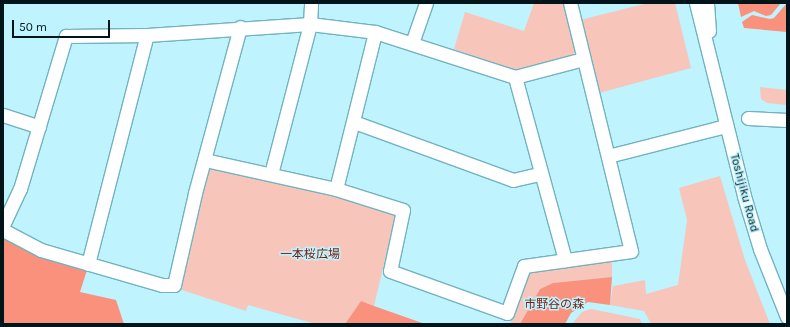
<!DOCTYPE html>
<html>
<head>
<meta charset="utf-8">
<style>
	body { margin:0 }
	#map { position:relative; width:790px; height:327px; overflow:hidden; background:#bff3fe; font-family:Karla,"Noto Sans JP",sans-serif }
	div>[style] { position:absolute }
	.green>* { inset:0; background:#f7c5ba }
	.forest>* { inset:0; background:#f9917c }
	.roads { filter:drop-shadow(1px 0 #71b3c0) drop-shadow(-1px 0 #71b3c0) drop-shadow(0 1px #71b3c0) drop-shadow(0 -1px #71b3c0) }
	.minor>* { height:13px; margin:-6.5px; padding:0 6.5px; transform-origin:6.5px; border-radius:6.5px; background:#fff }
	span { translate:-50% -50%; white-space:nowrap; text-align:center; line-height:1.15; -webkit-text-stroke:3px #bff3fe; paint-order:stroke }
	.street-label { font-size:12px; color:#001419 }
	.park-label { font-size:12px; color:#781d0e }
	.frame { position:absolute; inset:0; border:4px solid #001419; pointer-events:none }
	.scale { position:absolute; left:12px; top:20px; width:98px; height:18px; box-sizing:border-box; border:2px solid #001419; border-top:0; padding-left:5px; font-size:12px; line-height:14px; white-space:nowrap; color:#001419; -webkit-text-stroke:3px #bff3fe; paint-order:stroke }
</style>
</head>
<body>
<div id="map">
	<div class="green">
		<div style="clip-path:polygon(534px 3px,564px 3px,575px 51px,572px 56px,513px 70px,454px 49px,465px 12px,524px 31px)"></div>
		<div style="clip-path:polygon(648px 3px,675px 3px,691px 68px,599px 93px,580px 20px)"></div>
		<div style="clip-path:polygon(760px 87px,787px 90px,787px 105px,767px 103px,761px 99px)"></div>
		<div style="clip-path:polygon(214px 168px,332px 195px,392px 213px,395px 218px,374px 306px,361px 301px,345px 324px,316px 324px,248px 305px,246px 311px,179px 289px,208px 171px)"></div>
		<div style="clip-path:polygon(720px 176px,745px 260px,770px 324px,651px 324px,644px 311px,610px 305px,613px 286px,645px 280px,646px 294px,678px 285px,687px 220px,679px 188px)"></div>
		<div style="clip-path:polygon(612px 261px,612px 277px,553px 283px,540px 289px,520px 324px,510px 324px,527px 277px,533px 270px)"></div>
		<div style="clip-path:polygon(591px 309px,640px 319px,642px 324px,572px 324px,582px 312px)"></div>
	</div>
	<div class="forest">
		<div style="clip-path:polygon(738px 3px,781px 3px,771px 15px,766px 16px,754px 11px,741px 17px)"></div>
		<div style="clip-path:polygon(787px 3px,787px 32px,744px 28px,742px 22px,752px 15px,770px 19px,774px 18px)"></div>
		<div style="clip-path:polygon(8px 238px,37px 254px,87px 270px,80px 292px,116px 300px,124px 324px,3px 324px,3px 240px)"></div>
		<div style="clip-path:polygon(612px 277px,610px 305px,588px 302px,571px 313px,565px 324px,520px 324px,540px 289px,553px 283px)"></div>
		<div style="clip-path:polygon(361px 301px,374px 306px,425px 324px,345px 324px)"></div>
	</div>
	<div class="roads">
		<div class="minor">
			<div style="left:696px;top:3px;width:199px;rotate:76deg"></div>
			<div style="left:744px;top:196px;width:55px;rotate:73.2deg"></div>
			<div style="left:760px;top:249px;width:73px;rotate:68.3deg"></div>
			<div style="left:707px;top:3px;width:28px;rotate:86deg"></div>
			<div style="left:412px;top:43px;width:42px;rotate:-70.7deg"></div>
			<div style="left:515px;top:77px;width:190px;rotate:74.7deg"></div>
			<div style="left:3px;top:115px;width:38px;rotate:18deg"></div>
			<div style="left:748px;top:118px;width:39px;rotate:3deg"></div>
			<div style="left:354px;top:122px;width:169px;rotate:20deg"></div>
			<div style="left:513px;top:180px;width:28px;rotate:-13deg"></div>
			<div style="left:608px;top:156px;width:122px;rotate:-14.3deg"></div>
			<div style="left:205px;top:160px;width:134px;rotate:12.5deg"></div>
			<div style="left:336px;top:189px;width:70px;rotate:17.4deg"></div>
			<div style="left:403px;top:210px;width:62px;rotate:102deg"></div>
			<div style="left:390px;top:271px;width:124px;rotate:19.7deg"></div>
			<div style="left:507px;top:313px;width:50px;rotate:-70.1deg"></div>
			<div style="left:524px;top:266px;width:108px;rotate:-8deg"></div>
			<div style="left:631px;top:251px;width:255px;rotate:-103.8deg"></div>
			<div style="left:271px;top:174px;width:155px;rotate:-75.4deg"></div>
			<div style="left:310px;top:24px;width:21px;rotate:-87deg"></div>
			<div style="left:336px;top:189px;width:162px;rotate:-76deg"></div>
			<div style="left:3px;top:225px;width:40px;rotate:-65deg"></div>
			<div style="left:20px;top:189px;width:160px;rotate:-73.3deg"></div>
			<div style="left:66px;top:36px;width:81px;rotate:-0.7deg"></div>
			<div style="left:147px;top:35px;width:163px;rotate:-3.9deg"></div>
			<div style="left:310px;top:24px;width:65px;rotate:7deg"></div>
			<div style="left:375px;top:32px;width:147px;rotate:17.8deg"></div>
			<div style="left:515px;top:77px;width:70px;rotate:-14.8deg"></div>
			<div style="left:3px;top:230px;width:43px;rotate:27.8deg"></div>
			<div style="left:41px;top:250px;width:126px;rotate:16.1deg"></div>
			<div style="left:162px;top:285px;width:12px"></div>
			<div style="left:174px;top:285px;width:94px;rotate:-77.1deg"></div>
			<div style="left:195px;top:193px;width:172px;rotate:-74.8deg"></div>
			<div style="left:88px;top:264px;width:236px;rotate:-75.6deg"></div>
		</div>
	</div>
	<div class="street-label">
		<span style="left:744px;top:193px;rotate:75deg">Toshijiku Road</span>
	</div>
	<div class="park-label">
		<span style="left:310px;top:255px">一本桜広場</span>
		<span style="left:554px;top:305px">市野谷の森</span>
	</div>
	<div class="frame"></div>
	<div class="scale">50 m</div>
</div>
</body>
</html>
